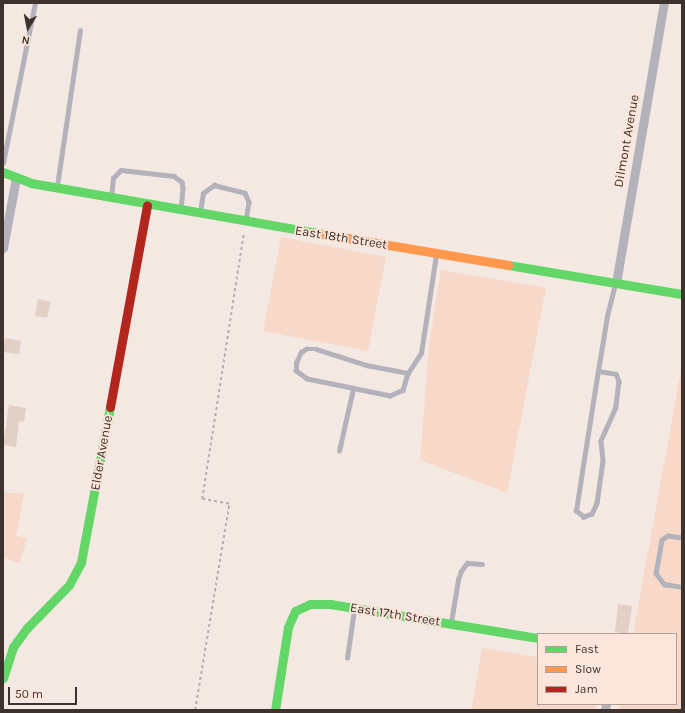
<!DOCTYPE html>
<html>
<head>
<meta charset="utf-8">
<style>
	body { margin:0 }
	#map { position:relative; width:685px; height:713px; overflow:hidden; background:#f4e8e2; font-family:Karla,sans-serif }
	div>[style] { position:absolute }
	.green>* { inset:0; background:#f8d9c9 }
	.building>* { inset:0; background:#e2d0c7 }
	.path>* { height:1.5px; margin-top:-0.75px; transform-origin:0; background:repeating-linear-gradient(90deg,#b3afb2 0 3px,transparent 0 6px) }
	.lane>* { height:4.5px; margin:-2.25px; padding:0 2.25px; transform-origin:2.25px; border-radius:2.25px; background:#b3b2bb }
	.street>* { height:9px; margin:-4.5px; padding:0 4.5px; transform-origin:4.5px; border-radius:4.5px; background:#b3b2bb }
	.fast>* { height:9px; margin:-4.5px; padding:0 4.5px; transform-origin:4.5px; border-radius:4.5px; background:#63d668 }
	.slow>* { height:9px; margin:-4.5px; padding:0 4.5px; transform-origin:4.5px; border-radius:4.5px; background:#ff974d }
	.jam>* { height:9px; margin:-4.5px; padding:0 4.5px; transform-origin:4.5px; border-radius:4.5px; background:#b3261e }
	span { translate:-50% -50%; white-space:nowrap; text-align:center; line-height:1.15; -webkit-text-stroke:3.5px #fce5da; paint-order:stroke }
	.street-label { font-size:13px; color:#3d322d }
	.frame { position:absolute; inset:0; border:4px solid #3d322d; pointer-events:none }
	.legend { position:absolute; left:537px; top:633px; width:140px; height:72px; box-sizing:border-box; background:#fce5da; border:1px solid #b09d95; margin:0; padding:5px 7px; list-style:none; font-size:12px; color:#3d322d }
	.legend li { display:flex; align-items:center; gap:8px; height:20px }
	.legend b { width:20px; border:1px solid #b09d95 }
	.north { position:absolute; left:8px; top:8px; width:40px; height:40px; -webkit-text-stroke:3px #fce5da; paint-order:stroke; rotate:190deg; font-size:11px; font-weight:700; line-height:16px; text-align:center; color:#3d322d }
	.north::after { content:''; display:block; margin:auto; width:14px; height:18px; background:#3d322d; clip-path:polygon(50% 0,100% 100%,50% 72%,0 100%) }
	.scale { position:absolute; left:8px; top:687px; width:69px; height:18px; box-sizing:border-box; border:2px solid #3d322d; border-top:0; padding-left:5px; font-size:12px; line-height:14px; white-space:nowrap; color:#3d322d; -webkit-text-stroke:3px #fce5da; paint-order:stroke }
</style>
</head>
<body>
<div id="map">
	<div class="green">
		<div style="clip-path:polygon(281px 237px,386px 257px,368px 351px,263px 331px)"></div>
		<div style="clip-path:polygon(441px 270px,546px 288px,507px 493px,420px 460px,429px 345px)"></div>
		<div style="clip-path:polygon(682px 365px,682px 710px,619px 710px,620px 704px,676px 704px,676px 634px,633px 634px)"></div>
		<div style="clip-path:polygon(3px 492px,24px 494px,16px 536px,27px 538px,20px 563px,3px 558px)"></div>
		<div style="clip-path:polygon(482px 648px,538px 657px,538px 704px,596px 704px,596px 710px,471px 710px)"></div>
	</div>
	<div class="building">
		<div style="clip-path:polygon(38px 299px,51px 302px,47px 318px,35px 316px)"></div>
		<div style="clip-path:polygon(5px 338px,21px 341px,19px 354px,3px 352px)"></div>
		<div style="clip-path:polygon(9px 405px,26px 408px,24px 422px,19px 421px,16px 447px,3px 445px)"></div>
		<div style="clip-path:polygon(618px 604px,632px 606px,628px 634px,615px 632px)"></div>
	</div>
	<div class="path">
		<div style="left:195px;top:710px;width:209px;rotate:-80.6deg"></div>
		<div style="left:229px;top:504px;width:27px;rotate:-170deg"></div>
		<div style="left:202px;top:499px;width:270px;rotate:-81.1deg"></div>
	</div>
	<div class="lane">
		<div style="left:3px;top:163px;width:163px;rotate:-78.7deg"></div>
		<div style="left:57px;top:186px;width:157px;rotate:-81.6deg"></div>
		<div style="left:111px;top:197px;width:19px;rotate:-84deg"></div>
		<div style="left:113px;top:178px;width:11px;rotate:-45deg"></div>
		<div style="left:121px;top:170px;width:53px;rotate:6.5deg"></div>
		<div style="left:174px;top:176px;width:10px;rotate:37deg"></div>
		<div style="left:182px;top:182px;width:6px;rotate:81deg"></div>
		<div style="left:183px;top:188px;width:21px;rotate:95deg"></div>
		<div style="left:200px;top:212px;width:19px;rotate:-81deg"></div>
		<div style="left:203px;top:193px;width:14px;rotate:-36deg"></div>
		<div style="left:214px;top:185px;width:32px;rotate:14deg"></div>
		<div style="left:245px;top:193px;width:10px;rotate:66deg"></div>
		<div style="left:249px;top:202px;width:19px;rotate:99deg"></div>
		<div style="left:598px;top:371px;width:18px;rotate:9deg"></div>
		<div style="left:616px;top:374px;width:8px;rotate:67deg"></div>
		<div style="left:619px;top:381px;width:26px;rotate:97deg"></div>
		<div style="left:616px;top:407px;width:37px;rotate:114deg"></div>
		<div style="left:601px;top:441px;width:20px;rotate:84deg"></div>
		<div style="left:603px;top:461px;width:42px;rotate:98.1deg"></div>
		<div style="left:597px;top:503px;width:12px;rotate:114deg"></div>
		<div style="left:592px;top:514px;width:9px;rotate:159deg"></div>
		<div style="left:584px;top:517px;width:10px;rotate:-143deg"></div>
		<div style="left:576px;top:511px;width:53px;rotate:-81.3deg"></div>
		<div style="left:584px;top:459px;width:89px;rotate:-81deg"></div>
		<div style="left:598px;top:371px;width:56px;rotate:-80.7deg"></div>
		<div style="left:607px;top:316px;width:32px;rotate:-76deg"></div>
		<div style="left:408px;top:373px;width:18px;rotate:106deg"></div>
		<div style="left:403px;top:390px;width:14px;rotate:155deg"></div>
		<div style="left:390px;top:396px;width:85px;rotate:-168.4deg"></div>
		<div style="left:307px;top:379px;width:14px;rotate:-144deg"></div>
		<div style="left:296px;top:371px;width:8px;rotate:-90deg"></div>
		<div style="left:296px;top:363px;width:12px;rotate:-66deg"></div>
		<div style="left:301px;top:352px;width:6px;rotate:-31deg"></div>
		<div style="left:306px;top:349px;width:10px"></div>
		<div style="left:316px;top:349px;width:52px;rotate:17.7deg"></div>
		<div style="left:366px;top:365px;width:43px;rotate:10.8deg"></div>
		<div style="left:408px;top:373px;width:24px;rotate:-57deg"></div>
		<div style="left:421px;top:353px;width:99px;rotate:-81.3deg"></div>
		<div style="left:339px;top:451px;width:64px;rotate:-77.3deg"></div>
		<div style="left:682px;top:538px;width:14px;rotate:-172deg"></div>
		<div style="left:668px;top:536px;width:7px;rotate:146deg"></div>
		<div style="left:662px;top:540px;width:34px;rotate:100deg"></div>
		<div style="left:656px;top:573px;width:14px;rotate:54deg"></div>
		<div style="left:664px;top:584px;width:18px;rotate:9deg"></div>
		<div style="left:451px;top:622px;width:43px;rotate:-80.5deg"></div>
		<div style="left:458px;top:580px;width:9px;rotate:-72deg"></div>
		<div style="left:461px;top:571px;width:10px;rotate:-53deg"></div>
		<div style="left:467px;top:563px;width:15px;rotate:4deg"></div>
		<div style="left:347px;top:658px;width:49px;rotate:-81.7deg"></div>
	</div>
	<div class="street">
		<div style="left:3px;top:248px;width:71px;rotate:-79.5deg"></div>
		<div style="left:616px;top:283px;width:284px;rotate:-80.3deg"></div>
		<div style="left:605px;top:710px;width:6px;rotate:-81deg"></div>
	</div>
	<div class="fast">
		<div style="left:3px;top:172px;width:30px;rotate:21deg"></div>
		<div style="left:31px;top:183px;width:296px;rotate:9.9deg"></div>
		<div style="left:508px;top:265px;width:176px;rotate:9.5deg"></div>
		<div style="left:3px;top:678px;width:33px;rotate:-72deg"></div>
		<div style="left:13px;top:647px;width:24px;rotate:-54deg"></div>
		<div style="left:27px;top:628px;width:60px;rotate:-45.7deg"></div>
		<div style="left:69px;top:585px;width:26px;rotate:-62deg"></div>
		<div style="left:81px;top:562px;width:158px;rotate:-79.4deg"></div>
		<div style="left:275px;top:710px;width:84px;rotate:-81.1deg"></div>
		<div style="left:288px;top:627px;width:17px;rotate:-66deg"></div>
		<div style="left:295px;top:611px;width:17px;rotate:-25deg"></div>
		<div style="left:310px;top:604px;width:20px"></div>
		<div style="left:330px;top:604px;width:211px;rotate:9.3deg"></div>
	</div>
	<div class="slow">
		<div style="left:323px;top:234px;width:188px;rotate:9.5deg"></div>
	</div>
	<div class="jam">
		<div style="left:110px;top:407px;width:205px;rotate:-79.6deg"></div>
	</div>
	<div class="street-label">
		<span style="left:627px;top:141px;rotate:-80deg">Dilmont Avenue</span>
		<span style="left:341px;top:238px;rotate:9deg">East 18th Street</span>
		<span style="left:102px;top:453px;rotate:-80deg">Elder Avenue</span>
		<span style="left:395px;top:615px;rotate:9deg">East 17th Street</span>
	</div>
	<div class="frame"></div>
	<ul class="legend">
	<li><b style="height:5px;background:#63d668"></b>Fast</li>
	<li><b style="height:5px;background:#ff974d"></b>Slow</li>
	<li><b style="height:5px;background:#b3261e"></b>Jam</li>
	</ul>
	<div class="north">N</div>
	<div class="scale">50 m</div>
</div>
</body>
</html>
